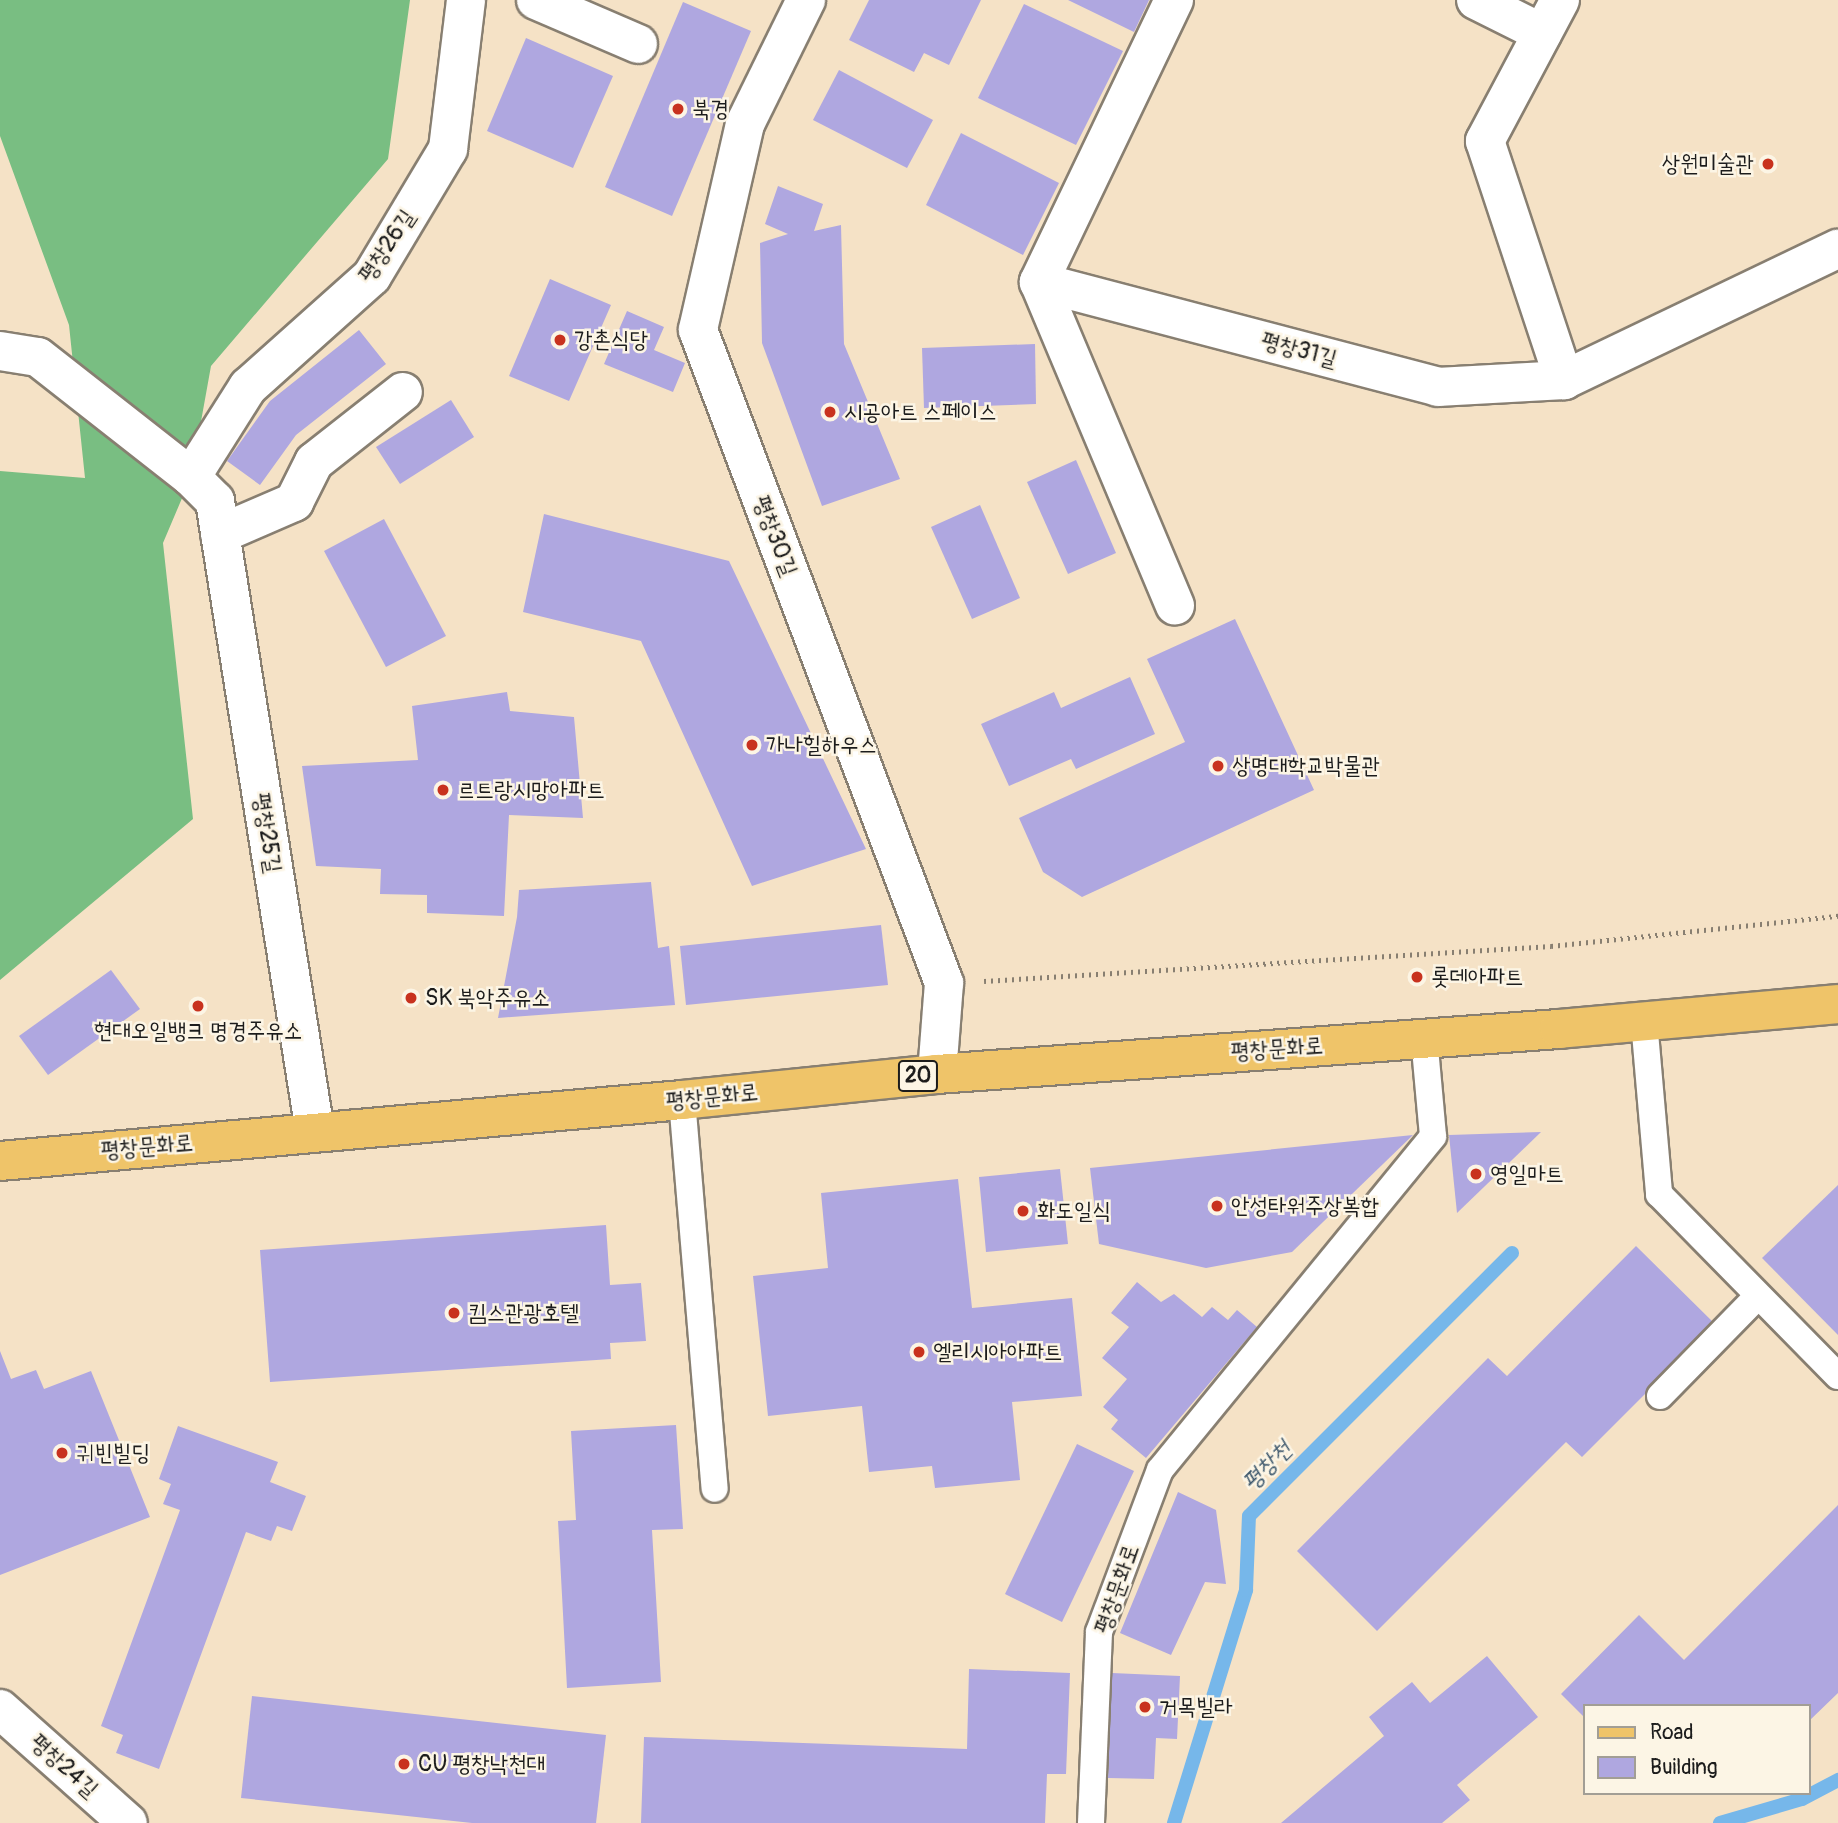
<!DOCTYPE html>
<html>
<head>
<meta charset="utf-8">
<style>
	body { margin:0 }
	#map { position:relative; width:1838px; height:1823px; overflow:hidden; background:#f5e2c6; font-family:Pangolin,"Poor Story",sans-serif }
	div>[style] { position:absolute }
	.forest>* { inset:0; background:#79be82 }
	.stream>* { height:14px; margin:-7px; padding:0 7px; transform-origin:7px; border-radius:7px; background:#76b7ea }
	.building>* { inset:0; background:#afa7e0 }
	.path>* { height:4.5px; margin-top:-2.25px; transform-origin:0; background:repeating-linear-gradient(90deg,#887f71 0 2px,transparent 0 7px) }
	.roads { filter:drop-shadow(2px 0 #887f71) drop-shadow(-2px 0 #887f71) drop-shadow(0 2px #887f71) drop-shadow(0 -2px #887f71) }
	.lane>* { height:26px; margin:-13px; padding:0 13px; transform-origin:13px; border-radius:13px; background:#fff }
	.street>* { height:38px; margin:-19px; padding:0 19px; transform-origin:19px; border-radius:19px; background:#fff }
	.primary>* { height:38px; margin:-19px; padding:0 19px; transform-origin:19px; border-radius:19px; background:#efc469 }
	.dots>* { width:19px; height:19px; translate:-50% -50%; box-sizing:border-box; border:4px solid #fcf5e5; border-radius:50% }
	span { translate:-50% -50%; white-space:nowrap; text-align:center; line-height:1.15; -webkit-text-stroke:5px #fcf5e5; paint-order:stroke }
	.shield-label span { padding:2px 5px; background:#fcf5e5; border:2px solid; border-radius:5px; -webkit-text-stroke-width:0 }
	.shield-label { font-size:21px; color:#1c1c1c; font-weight:700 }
	.poi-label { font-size:23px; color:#1c1c1c }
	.left { translate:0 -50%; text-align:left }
	.right { translate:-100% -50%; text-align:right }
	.street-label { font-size:23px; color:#1c1c1c }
	.water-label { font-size:24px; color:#405a6e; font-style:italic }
	.legend { position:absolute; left:1583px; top:1704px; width:228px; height:91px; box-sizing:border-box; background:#fcf5e5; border:2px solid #a29e95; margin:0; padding:9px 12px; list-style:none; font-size:21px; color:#1c1c1c }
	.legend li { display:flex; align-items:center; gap:14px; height:35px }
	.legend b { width:35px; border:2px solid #a29e95 }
</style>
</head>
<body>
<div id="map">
	<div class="forest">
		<div style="clip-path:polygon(0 0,410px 0,388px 159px,211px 366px,191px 477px,163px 543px,193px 819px,0 980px,0 471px,85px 478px,69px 325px,0 136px)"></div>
	</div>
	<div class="stream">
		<div style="left:1174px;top:1823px;width:244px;rotate:-72.8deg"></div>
		<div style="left:1246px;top:1590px;width:74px;rotate:-87.7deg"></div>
		<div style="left:1249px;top:1516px;width:372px;rotate:-45deg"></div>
		<div style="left:1720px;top:1823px;width:85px;rotate:-16.3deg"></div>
		<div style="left:1802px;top:1799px;width:41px;rotate:-27.8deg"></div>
	</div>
	<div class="building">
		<div style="clip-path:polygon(869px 0,981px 0,949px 65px,924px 53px,914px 72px,849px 40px)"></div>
		<div style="clip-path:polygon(1068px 0,1149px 0,1134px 32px)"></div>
		<div style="clip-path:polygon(683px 2px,751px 31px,672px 216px,605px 187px)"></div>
		<div style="clip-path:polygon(1024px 4px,1123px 51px,1076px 145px,978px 98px)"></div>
		<div style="clip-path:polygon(526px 38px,613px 76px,573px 168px,487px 131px)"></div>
		<div style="clip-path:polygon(839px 70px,933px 120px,907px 168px,813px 120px)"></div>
		<div style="clip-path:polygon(961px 133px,1059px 183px,1023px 255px,926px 205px)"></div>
		<div style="clip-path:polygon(778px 186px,823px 204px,814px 231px,841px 225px,844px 344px,900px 479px,822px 506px,762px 343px,760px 243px,788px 234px,765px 224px)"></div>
		<div style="clip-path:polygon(550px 279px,611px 305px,569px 401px,509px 376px)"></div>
		<div style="clip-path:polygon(627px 311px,664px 327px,654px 350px,685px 363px,673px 392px,604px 364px)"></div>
		<div style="clip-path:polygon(359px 330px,386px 364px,296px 435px,260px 485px,227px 461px,270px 401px)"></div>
		<div style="clip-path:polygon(1035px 344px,1036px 404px,924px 408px,922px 348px)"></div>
		<div style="clip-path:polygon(451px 400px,474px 437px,400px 484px,376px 447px)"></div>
		<div style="clip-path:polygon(1076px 460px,1116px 553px,1068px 574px,1027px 482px)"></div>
		<div style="clip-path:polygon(980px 505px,1020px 598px,972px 619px,931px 527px)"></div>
		<div style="clip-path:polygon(544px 514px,729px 561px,866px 849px,752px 886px,641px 641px,523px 612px)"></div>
		<div style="clip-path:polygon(384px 519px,446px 636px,386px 667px,324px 551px)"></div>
		<div style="clip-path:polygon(1235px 619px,1314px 790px,1082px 897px,1043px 872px,1019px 818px,1185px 742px,1147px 659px)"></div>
		<div style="clip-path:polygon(1130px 677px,1155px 734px,1076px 769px,1071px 759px,1009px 786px,981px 724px,1054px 692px,1061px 708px)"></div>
		<div style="clip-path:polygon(507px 692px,510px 711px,574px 717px,583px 818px,509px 815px,504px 916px,427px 913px,427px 895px,380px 894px,381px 869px,316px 866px,302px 766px,418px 760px,412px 706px)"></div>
		<div style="clip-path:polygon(651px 882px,658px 948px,669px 946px,675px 1005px,498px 1018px,517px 917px,519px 890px)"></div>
		<div style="clip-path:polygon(881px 925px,888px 985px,686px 1005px,680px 946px)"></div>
		<div style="clip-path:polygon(111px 970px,140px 1009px,48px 1075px,19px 1036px)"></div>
		<div style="clip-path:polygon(1541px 1132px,1457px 1213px,1449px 1135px)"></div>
		<div style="clip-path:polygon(1413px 1135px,1292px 1252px,1206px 1268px,1099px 1244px,1090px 1168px)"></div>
		<div style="clip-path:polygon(1060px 1169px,1068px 1244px,986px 1252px,979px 1177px)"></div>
		<div style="clip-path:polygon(958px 1179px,972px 1308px,1072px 1298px,1082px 1396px,1012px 1402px,1020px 1480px,935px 1488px,932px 1466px,869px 1472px,862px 1406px,768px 1416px,753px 1276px,828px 1268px,821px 1193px)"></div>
		<div style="clip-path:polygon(1838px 1185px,1838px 1335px,1762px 1258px)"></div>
		<div style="clip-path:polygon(606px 1225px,610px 1285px,641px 1283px,646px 1341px,610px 1343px,611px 1359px,270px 1382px,260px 1250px)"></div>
		<div style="clip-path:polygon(1636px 1246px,1715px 1324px,1582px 1457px,1566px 1442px,1377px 1631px,1297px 1551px,1488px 1358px,1507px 1376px)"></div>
		<div style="clip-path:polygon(1137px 1282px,1161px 1302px,1174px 1294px,1202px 1317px,1212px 1307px,1228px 1320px,1237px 1310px,1257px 1327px,1146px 1458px,1111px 1429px,1118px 1420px,1103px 1407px,1127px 1379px,1102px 1358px,1129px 1327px,1111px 1313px)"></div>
		<div style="clip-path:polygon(0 1351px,11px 1379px,36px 1370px,44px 1389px,91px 1371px,150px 1517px,0 1575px)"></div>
		<div style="clip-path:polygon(676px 1425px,683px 1529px,652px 1530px,661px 1682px,567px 1688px,558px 1521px,576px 1520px,571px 1431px)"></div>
		<div style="clip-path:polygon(178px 1426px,278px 1462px,270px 1482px,306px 1496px,292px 1531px,277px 1526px,271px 1541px,246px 1532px,159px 1769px,116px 1753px,123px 1735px,101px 1726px,180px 1510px,163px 1504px,171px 1484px,159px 1479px)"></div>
		<div style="clip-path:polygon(1077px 1444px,1134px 1471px,1062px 1622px,1005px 1594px)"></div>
		<div style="clip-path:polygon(1178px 1492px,1216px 1510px,1226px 1584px,1205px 1582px,1171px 1655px,1120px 1633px)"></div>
		<div style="clip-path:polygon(1838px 1505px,1838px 1693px,1808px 1722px,1808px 1706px,1584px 1706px,1584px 1717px,1561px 1694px,1639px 1615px,1684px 1660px)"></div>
		<div style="clip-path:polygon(1487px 1656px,1538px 1717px,1457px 1785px,1470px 1800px,1442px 1823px,1281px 1823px,1384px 1736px,1369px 1717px,1412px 1682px,1430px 1703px)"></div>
		<div style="clip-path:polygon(969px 1669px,1070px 1673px,1066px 1774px,1047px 1774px,1045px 1823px,641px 1823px,644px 1737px,967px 1749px)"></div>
		<div style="clip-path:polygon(1112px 1673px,1180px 1676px,1177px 1739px,1156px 1738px,1154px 1779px,1108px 1778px)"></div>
		<div style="clip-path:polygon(252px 1696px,606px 1735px,596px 1823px,472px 1823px,241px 1798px)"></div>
	</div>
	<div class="path">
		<div style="left:984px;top:981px;width:568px;rotate:-3.53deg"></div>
		<div style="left:1551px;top:946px;width:289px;rotate:-6deg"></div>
	</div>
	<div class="roads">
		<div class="lane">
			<div style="left:1644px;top:1021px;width:174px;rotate:85deg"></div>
			<div style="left:1659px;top:1194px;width:255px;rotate:45.5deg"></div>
			<div style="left:682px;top:1100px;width:390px;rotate:85.2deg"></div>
			<div style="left:1660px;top:1396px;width:139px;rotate:-45.6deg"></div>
			<div style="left:1091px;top:1823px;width:191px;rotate:-87.6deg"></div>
			<div style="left:1099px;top:1632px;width:173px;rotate:-69.4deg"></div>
			<div style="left:1160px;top:1470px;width:431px;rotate:-50.7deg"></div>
			<div style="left:1433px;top:1136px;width:98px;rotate:-95.2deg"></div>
		</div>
		<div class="street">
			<div style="left:536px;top:0;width:111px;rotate:23.3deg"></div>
			<div style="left:806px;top:0;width:138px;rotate:116.2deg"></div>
			<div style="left:745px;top:124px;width:211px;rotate:102.9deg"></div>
			<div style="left:698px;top:330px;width:698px;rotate:69.36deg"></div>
			<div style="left:944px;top:983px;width:91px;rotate:94.4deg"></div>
			<div style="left:1174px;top:0;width:313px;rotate:115.6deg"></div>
			<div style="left:1039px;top:282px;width:351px;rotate:67.2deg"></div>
			<div style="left:1476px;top:0;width:74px;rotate:26.6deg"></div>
			<div style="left:1560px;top:0;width:160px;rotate:118deg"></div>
			<div style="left:1485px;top:141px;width:252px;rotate:71.7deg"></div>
			<div style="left:1039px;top:282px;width:413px;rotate:14.7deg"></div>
			<div style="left:1438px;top:387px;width:126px;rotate:-3.2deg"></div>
			<div style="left:1564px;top:380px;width:304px;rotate:-25.6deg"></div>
			<div style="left:0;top:351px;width:38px;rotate:9deg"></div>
			<div style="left:38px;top:357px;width:194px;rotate:38.1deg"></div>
			<div style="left:191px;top:477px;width:34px;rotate:45deg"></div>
			<div style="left:215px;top:501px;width:639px;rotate:80.99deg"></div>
			<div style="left:191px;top:477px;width:107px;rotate:-57.7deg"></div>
			<div style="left:248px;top:387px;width:166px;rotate:-41.8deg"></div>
			<div style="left:372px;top:276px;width:148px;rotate:-59.1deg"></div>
			<div style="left:448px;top:149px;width:150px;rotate:-83.1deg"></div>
			<div style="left:220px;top:534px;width:81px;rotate:-23.4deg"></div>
			<div style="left:294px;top:502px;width:45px;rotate:-63.4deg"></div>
			<div style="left:314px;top:462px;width:113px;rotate:-38.2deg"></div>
			<div style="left:0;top:1709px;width:171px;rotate:41.7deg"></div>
		</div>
		<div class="primary">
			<div style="left:0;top:1161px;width:685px;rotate:-5.11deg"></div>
			<div style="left:682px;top:1100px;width:256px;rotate:-5.8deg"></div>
			<div style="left:937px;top:1074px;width:624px;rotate:-4.14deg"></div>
			<div style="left:1559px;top:1029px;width:280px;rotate:-5.1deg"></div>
		</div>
	</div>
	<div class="dots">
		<div style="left:678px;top:109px;background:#c8321e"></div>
		<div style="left:1768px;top:164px;background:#c8321e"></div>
		<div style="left:560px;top:340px;background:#c8321e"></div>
		<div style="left:830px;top:412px;background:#c8321e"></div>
		<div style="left:752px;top:745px;background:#c8321e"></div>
		<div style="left:1218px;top:766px;background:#c8321e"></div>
		<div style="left:443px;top:790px;background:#c8321e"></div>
		<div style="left:1417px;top:977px;background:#c8321e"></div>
		<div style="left:411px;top:998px;background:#c8321e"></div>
		<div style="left:198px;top:1006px;background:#c8321e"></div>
		<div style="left:1476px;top:1174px;background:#c8321e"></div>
		<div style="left:1217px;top:1206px;background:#c8321e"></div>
		<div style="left:1023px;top:1211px;background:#c8321e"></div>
		<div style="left:454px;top:1313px;background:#c8321e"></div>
		<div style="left:919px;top:1352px;background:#c8321e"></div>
		<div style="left:62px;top:1453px;background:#c8321e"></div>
		<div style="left:1145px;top:1707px;background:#c8321e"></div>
		<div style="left:404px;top:1764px;background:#c8321e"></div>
	</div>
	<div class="shield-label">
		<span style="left:918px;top:1076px">20</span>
	</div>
	<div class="poi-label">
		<span class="left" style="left:692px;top:109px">북경</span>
		<span class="right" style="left:1754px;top:164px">상원미술관</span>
		<span class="left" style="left:574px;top:340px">강촌식당</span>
		<span class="left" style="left:844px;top:412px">시공아트 스페이스</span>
		<span class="left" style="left:766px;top:745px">가나힐하우스</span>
		<span class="left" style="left:1232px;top:766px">상명대학교박물관</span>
		<span class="left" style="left:457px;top:790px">르트랑시망아파트</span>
		<span class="left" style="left:1431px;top:977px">롯데아파트</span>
		<span class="left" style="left:425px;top:998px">SK 북악주유소</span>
		<span style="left:198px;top:1031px">현대오일뱅크 명경주유소</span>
		<span class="left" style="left:1490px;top:1174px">영일마트</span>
		<span class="left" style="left:1231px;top:1206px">안성타워주상복합</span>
		<span class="left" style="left:1037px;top:1211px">화도일식</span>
		<span class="left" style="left:468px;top:1313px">킴스관광호텔</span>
		<span class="left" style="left:933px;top:1352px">엘리시아아파트</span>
		<span class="left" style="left:76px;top:1453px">귀빈빌딩</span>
		<span class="left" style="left:1159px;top:1707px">거목빌라</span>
		<span class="left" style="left:418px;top:1764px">CU 평창낙천대</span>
	</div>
	<div class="street-label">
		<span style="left:387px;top:246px;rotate:-56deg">평창26길</span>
		<span style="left:1299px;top:350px;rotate:15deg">평창31길</span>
		<span style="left:775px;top:536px;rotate:69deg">평창30길</span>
		<span style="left:267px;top:833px;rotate:81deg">평창25길</span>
		<span style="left:1277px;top:1049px;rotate:-4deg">평창문화로</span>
		<span style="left:712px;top:1097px;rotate:-6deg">평창문화로</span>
		<span style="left:147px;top:1147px;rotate:-5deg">평창문화로</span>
		<span style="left:1117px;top:1589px;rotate:-71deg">평창문화로</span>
		<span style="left:64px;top:1766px;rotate:42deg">평창24길</span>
	</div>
	<div class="water-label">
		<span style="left:1267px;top:1466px;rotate:-45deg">평창천</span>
	</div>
	<ul class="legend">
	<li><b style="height:9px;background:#efc469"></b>Road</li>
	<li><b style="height:19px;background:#afa7e0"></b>Building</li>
	</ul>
</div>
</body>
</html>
